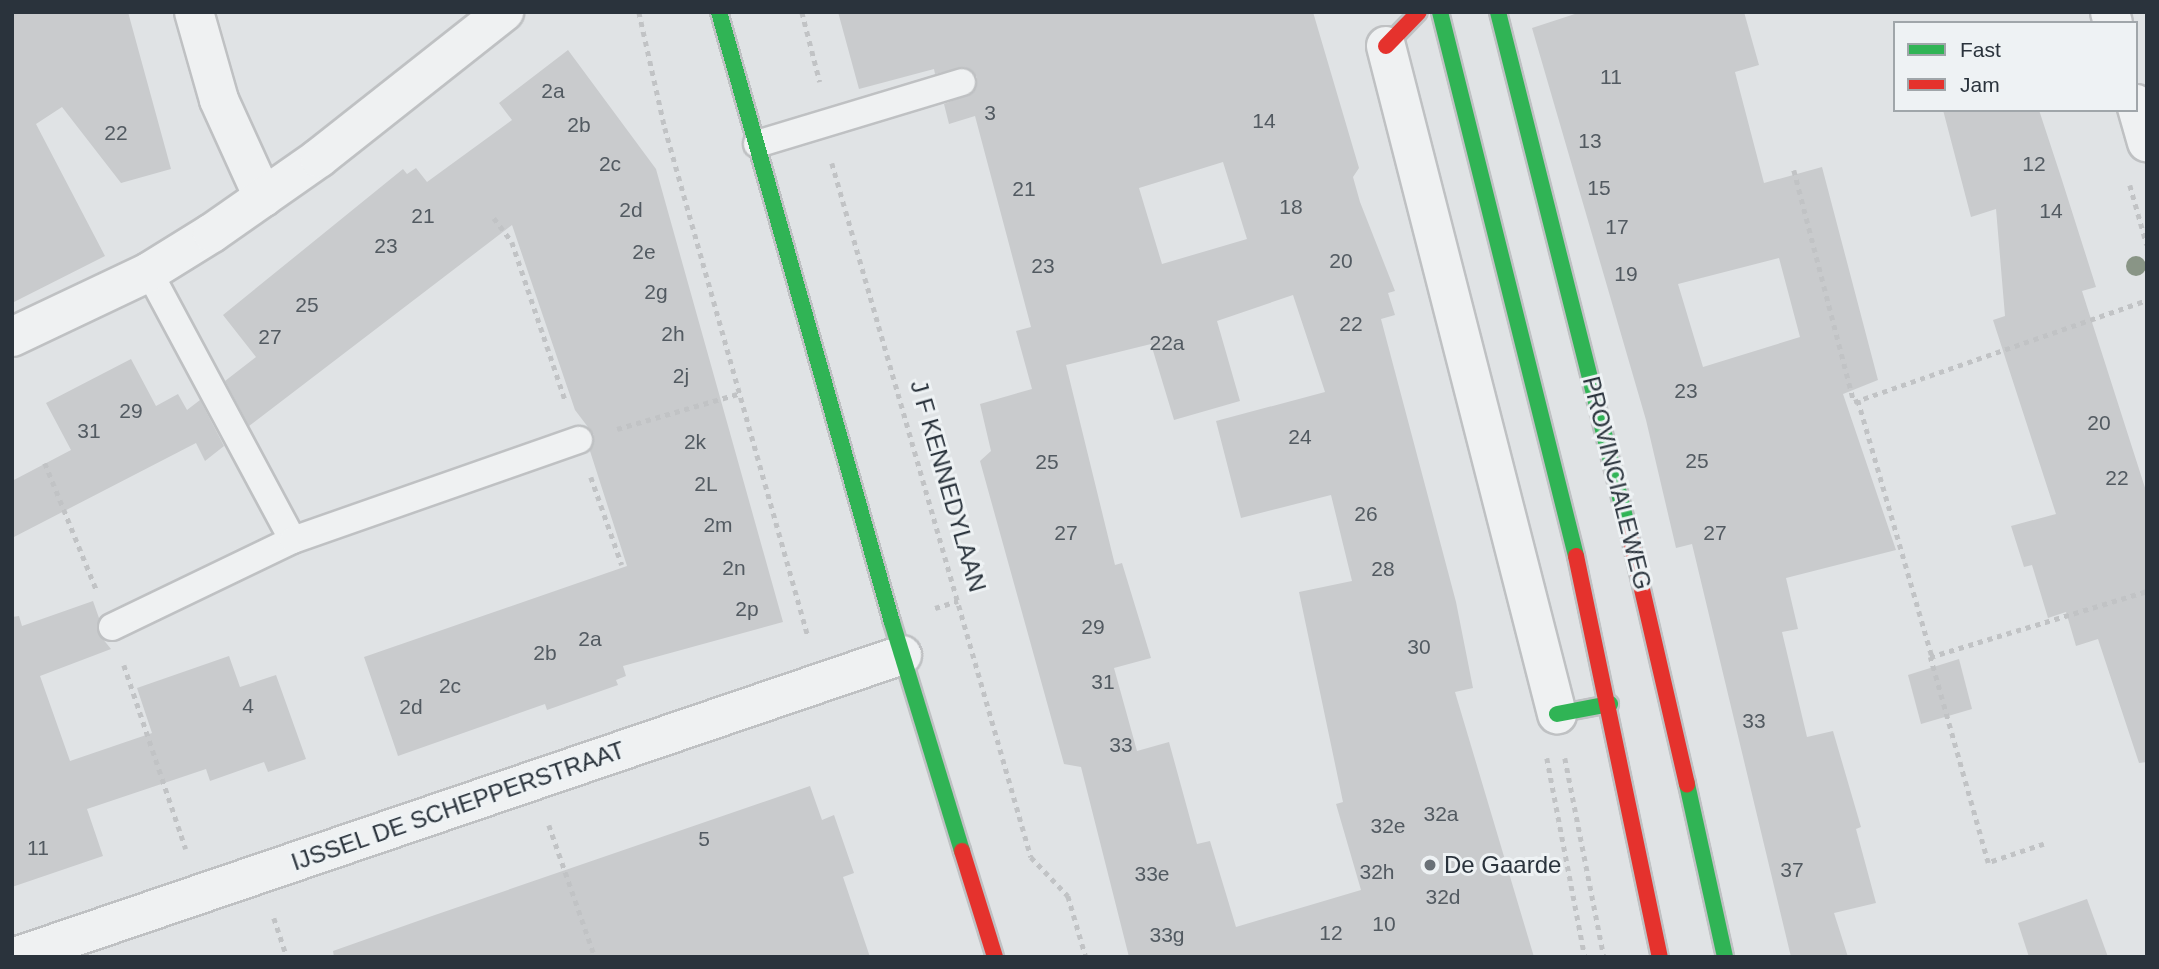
<!DOCTYPE html>
<html>
<head>
<meta charset="utf-8">
<style>
	body { margin:0 }
	#map { position:relative; width:2159px; height:969px; overflow:hidden; background:#e0e3e5; font-family:Arial,sans-serif }
	div>[style] { position:absolute }
	.building>* { inset:0; background:#c9cbcd }
	.path>* { height:4.5px; margin-top:-2.25px; transform-origin:0; background:repeating-linear-gradient(90deg,#c1c3c5 0 5px,transparent 0 10px) }
	.roads { filter:drop-shadow(2px 0 #bfc1c3) drop-shadow(-2px 0 #bfc1c3) drop-shadow(0 2px #bfc1c3) drop-shadow(0 -2px #bfc1c3) }
	.lane>* { height:26px; margin:-13px; padding:0 13px; transform-origin:13px; border-radius:13px; background:#eff1f2 }
	.street>* { height:38px; margin:-19px; padding:0 19px; transform-origin:19px; border-radius:19px; background:#eff1f2 }
	.fast>* { height:16px; margin:-8px; padding:0 8px; transform-origin:8px; border-radius:8px; background:#30b455 }
	.jam>* { height:16px; margin:-8px; padding:0 8px; transform-origin:8px; border-radius:8px; background:#e5322d }
	.trees>* { width:20px; height:20px; margin:-10px; border-radius:50%; background:#899586 }
	.dots>* { width:19px; height:19px; translate:-50% -50%; box-sizing:border-box; border:4px solid #eef2f4; border-radius:50% }
	span { translate:-50% -50%; white-space:nowrap; text-align:center; line-height:1.15; -webkit-text-stroke:6px #eef2f4; paint-order:stroke }
	.number-label { font-size:21px; color:#525a61 }
	.number-label span { -webkit-text-stroke-width:0 }
	.street-label { font-size:24px; color:#2a333c }
	.poi-label { font-size:24px; color:#2a333c }
	.left { translate:0 -50%; text-align:left }
	.frame { position:absolute; inset:0; border:14px solid #2a333c; pointer-events:none }
	.legend { position:absolute; left:1893px; top:21px; width:245px; height:91px; box-sizing:border-box; background:#eef2f4; border:2px solid #a0a6aa; margin:0; padding:9px 12px; list-style:none; font-size:21px; color:#2a333c }
	.legend li { display:flex; align-items:center; gap:14px; height:35px }
	.legend b { width:35px; border:2px solid #a0a6aa }
</style>
</head>
<body>
<div id="map">
	<div class="building">
		<div style="clip-path:polygon(12px 12px,128px 12px,171px 169px,121px 183px,62px 107px,36px 124px,105px 256px,12px 303px)"></div>
		<div style="clip-path:polygon(evenodd,838px 12px,1313px 12px,1359px 168px,1353px 177px,1360px 202px,1395px 291px,1388px 293px,1395px 315px,1381px 319px,1456px 602px,1473px 688px,1455px 692px,1534px 957px,1129px 957px,1081px 767px,1064px 764px,980px 461px,991px 451px,980px 404px,1032px 389px,1016px 331px,1031px 327px,975px 116px,949px 124px,944px 104px,973px 93px,977px 77px,965px 67px,935px 74px,934px 69px,859px 89px,838px 12px,1223px 162px,1247px 239px,1162px 264px,1139px 188px,1223px 162px,838px 12px,1293px 295px,1325px 392px,1216px 421px,1241px 518px,1331px 495px,1352px 581px,1299px 592px,1343px 802px,1336px 804px,1361px 890px,1236px 927px,1210px 841px,1197px 844px,1169px 742px,1137px 751px,1114px 668px,1151px 658px,1122px 563px,1115px 565px,1066px 365px,1151px 344px,1174px 420px,1240px 401px,1217px 321px,1293px 295px)"></div>
		<div style="clip-path:polygon(evenodd,1581px 12px,1744px 12px,1759px 65px,1735px 72px,1764px 183px,1822px 167px,1878px 380px,1843px 394px,1896px 550px,1786px 578px,1798px 629px,1782px 632px,1807px 737px,1833px 731px,1861px 827px,1856px 829px,1876px 903px,1834px 913px,1848px 957px,1791px 957px,1692px 544px,1676px 548px,1646px 420px,1532px 28px,1581px 12px,1779px 258px,1800px 337px,1703px 367px,1678px 284px,1779px 258px)"></div>
		<div style="clip-path:polygon(568px 50px,656px 169px,783px 622px,623px 666px,626px 676px,616px 680px,618px 685px,547px 710px,545px 704px,398px 756px,364px 657px,627px 566px,590px 451px,594px 435px,575px 410px,512px 225px,249px 426px,225px 381px,256px 357px,223px 315px,403px 169px,407px 174px,416px 168px,427px 182px,512px 120px,499px 103px)"></div>
		<div style="clip-path:polygon(1943px 110px,2039px 110px,2061px 177px,2096px 287px,2082px 291px,2147px 494px,2147px 762px,2139px 763px,2098px 639px,2076px 646px,2066px 612px,2048px 618px,2032px 565px,2024px 567px,2011px 526px,2056px 514px,1993px 320px,2005px 316px,1996px 209px,1971px 217px)"></div>
		<div style="clip-path:polygon(131px 359px,156px 406px,178px 394px,187px 410px,200px 400px,224px 446px,205px 461px,196px 443px,12px 538px,12px 481px,71px 450px,46px 403px)"></div>
		<div style="clip-path:polygon(93px 601px,99px 618px,98px 633px,111px 649px,40px 676px,70px 761px,152px 733px,137px 688px,229px 656px,240px 687px,276px 675px,306px 759px,268px 772px,264px 762px,210px 781px,206px 769px,87px 809px,103px 856px,12px 887px,12px 617px,19px 616px,22px 626px)"></div>
		<div style="clip-path:polygon(1959px 659px,1972px 709px,1921px 724px,1908px 675px)"></div>
		<div style="clip-path:polygon(810px 786px,822px 820px,834px 815px,854px 873px,843px 877px,870px 957px,334px 957px,333px 951px,432px 916px)"></div>
		<div style="clip-path:polygon(2087px 899px,2108px 957px,2029px 957px,2018px 923px)"></div>
	</div>
	<div class="path">
		<div style="left:639px;top:12px;width:119px;rotate:77.4deg"></div>
		<div style="left:665px;top:128px;width:528px;rotate:74.28deg"></div>
		<div style="left:802px;top:12px;width:72px;rotate:75.6deg"></div>
		<div style="left:832px;top:163px;width:722px;rotate:74deg"></div>
		<div style="left:1031px;top:857px;width:54px;rotate:46.5deg"></div>
		<div style="left:1068px;top:896px;width:64px;rotate:73.6deg"></div>
		<div style="left:1794px;top:170px;width:240px;rotate:75.5deg"></div>
		<div style="left:1854px;top:402px;width:310px;rotate:-19.2deg"></div>
		<div style="left:2130px;top:185px;width:62px;rotate:74.2deg"></div>
		<div style="left:494px;top:218px;width:30px;rotate:53deg"></div>
		<div style="left:512px;top:242px;width:169px;rotate:71.4deg"></div>
		<div style="left:1858px;top:400px;width:266px;rotate:73.9deg"></div>
		<div style="left:617px;top:429px;width:129px;rotate:-16.2deg"></div>
		<div style="left:45px;top:463px;width:138px;rotate:67.9deg"></div>
		<div style="left:591px;top:477px;width:93px;rotate:70.6deg"></div>
		<div style="left:935px;top:608px;width:24px;rotate:-17deg"></div>
		<div style="left:124px;top:665px;width:194px;rotate:71.4deg"></div>
		<div style="left:1547px;top:758px;width:203px;rotate:79.2deg"></div>
		<div style="left:1565px;top:758px;width:203px;rotate:78.9deg"></div>
		<div style="left:549px;top:825px;width:140px;rotate:70.8deg"></div>
		<div style="left:2044px;top:844px;width:59px;rotate:161.3deg"></div>
		<div style="left:1988px;top:863px;width:214px;rotate:-105.7deg"></div>
		<div style="left:1930px;top:657px;width:227px;rotate:-16.9deg"></div>
		<div style="left:274px;top:918px;width:41px;rotate:71.6deg"></div>
	</div>
	<div class="roads">
		<div class="lane">
			<div style="left:757px;top:144px;width:214px;rotate:-16.8deg"></div>
			<div style="left:149px;top:272px;width:304px;rotate:61.8deg"></div>
			<div style="left:112px;top:627px;width:201px;rotate:-25.7deg"></div>
			<div style="left:293px;top:540px;width:303px;rotate:-19.3deg"></div>
		</div>
		<div class="street">
			<div style="left:194px;top:12px;width:91px;rotate:74.1deg"></div>
			<div style="left:219px;top:100px;width:107px;rotate:65.6deg"></div>
			<div style="left:2110px;top:12px;width:11px;rotate:75deg"></div>
			<div style="left:1386px;top:46px;width:690px;rotate:75.64deg"></div>
			<div style="left:2136px;top:104px;width:40px;rotate:74deg"></div>
			<div style="left:12px;top:337px;width:152px;rotate:-25.4deg"></div>
			<div style="left:149px;top:272px;width:74px;rotate:-31.8deg"></div>
			<div style="left:212px;top:233px;width:131px;rotate:-35deg"></div>
			<div style="left:319px;top:158px;width:236px;rotate:-38.3deg"></div>
			<div style="left:15px;top:957px;width:937px;rotate:-18.8deg"></div>
		</div>
		<div class="fast">
			<div style="left:719px;top:12px;width:634px;rotate:74.17deg"></div>
			<div style="left:892px;top:622px;width:239px;rotate:73deg"></div>
			<div style="left:1440px;top:12px;width:561px;rotate:75.96deg"></div>
			<div style="left:1498px;top:12px;width:537px;rotate:75.89deg"></div>
			<div style="left:1557px;top:714px;width:54px;rotate:-10.7deg"></div>
			<div style="left:1687px;top:784px;width:177px;rotate:77.6deg"></div>
		</div>
		<div class="jam">
			<div style="left:1386px;top:46px;width:47px;rotate:-45.9deg"></div>
			<div style="left:1629px;top:533px;width:258px;rotate:77deg"></div>
			<div style="left:1576px;top:556px;width:410px;rotate:78.2deg"></div>
			<div style="left:962px;top:851px;width:111px;rotate:72.7deg"></div>
		</div>
	</div>
	<div class="trees">
		<div style="left:2136px;top:266px"></div>
	</div>
	<div class="dots">
		<div style="left:1430px;top:865px;background:#6a7177"></div>
	</div>
	<div class="number-label">
		<span style="left:1611px;top:77px">11</span>
		<span style="left:553px;top:91px">2a</span>
		<span style="left:990px;top:113px">3</span>
		<span style="left:1264px;top:121px">14</span>
		<span style="left:579px;top:125px">2b</span>
		<span style="left:116px;top:133px">22</span>
		<span style="left:1590px;top:141px">13</span>
		<span style="left:610px;top:164px">2c</span>
		<span style="left:2034px;top:164px">12</span>
		<span style="left:1599px;top:188px">15</span>
		<span style="left:1024px;top:189px">21</span>
		<span style="left:1291px;top:207px">18</span>
		<span style="left:631px;top:210px">2d</span>
		<span style="left:2051px;top:211px">14</span>
		<span style="left:423px;top:216px">21</span>
		<span style="left:1617px;top:227px">17</span>
		<span style="left:386px;top:246px">23</span>
		<span style="left:644px;top:252px">2e</span>
		<span style="left:1341px;top:261px">20</span>
		<span style="left:1043px;top:266px">23</span>
		<span style="left:1626px;top:274px">19</span>
		<span style="left:656px;top:292px">2g</span>
		<span style="left:307px;top:305px">25</span>
		<span style="left:1351px;top:324px">22</span>
		<span style="left:673px;top:334px">2h</span>
		<span style="left:270px;top:337px">27</span>
		<span style="left:1167px;top:343px">22a</span>
		<span style="left:681px;top:376px">2j</span>
		<span style="left:1686px;top:391px">23</span>
		<span style="left:131px;top:411px">29</span>
		<span style="left:2099px;top:423px">20</span>
		<span style="left:89px;top:431px">31</span>
		<span style="left:1300px;top:437px">24</span>
		<span style="left:695px;top:442px">2k</span>
		<span style="left:1697px;top:461px">25</span>
		<span style="left:1047px;top:462px">25</span>
		<span style="left:2117px;top:478px">22</span>
		<span style="left:706px;top:484px">2L</span>
		<span style="left:1366px;top:514px">26</span>
		<span style="left:718px;top:525px">2m</span>
		<span style="left:1066px;top:533px">27</span>
		<span style="left:1715px;top:533px">27</span>
		<span style="left:734px;top:568px">2n</span>
		<span style="left:1383px;top:569px">28</span>
		<span style="left:747px;top:609px">2p</span>
		<span style="left:1093px;top:627px">29</span>
		<span style="left:590px;top:639px">2a</span>
		<span style="left:1419px;top:647px">30</span>
		<span style="left:545px;top:653px">2b</span>
		<span style="left:1103px;top:682px">31</span>
		<span style="left:450px;top:686px">2c</span>
		<span style="left:248px;top:706px">4</span>
		<span style="left:411px;top:707px">2d</span>
		<span style="left:1754px;top:721px">33</span>
		<span style="left:1121px;top:745px">33</span>
		<span style="left:1441px;top:814px">32a</span>
		<span style="left:1388px;top:826px">32e</span>
		<span style="left:704px;top:839px">5</span>
		<span style="left:38px;top:848px">11</span>
		<span style="left:1792px;top:870px">37</span>
		<span style="left:1377px;top:872px">32h</span>
		<span style="left:1152px;top:874px">33e</span>
		<span style="left:1443px;top:897px">32d</span>
		<span style="left:1384px;top:924px">10</span>
		<span style="left:1331px;top:933px">12</span>
		<span style="left:1167px;top:935px">33g</span>
	</div>
	<div class="street-label">
		<span style="left:1617px;top:483px;rotate:76deg">PROVINCIALEWEG</span>
		<span style="left:948px;top:486px;rotate:74deg">J F KENNEDYLAAN</span>
		<span style="left:458px;top:806px;rotate:-19deg">IJSSEL DE SCHEPPERSTRAAT</span>
	</div>
	<div class="poi-label">
		<span class="left" style="left:1444px;top:865px">De Gaarde</span>
	</div>
	<div class="frame"></div>
	<ul class="legend">
	<li><b style="height:9px;background:#30b455"></b>Fast</li>
	<li><b style="height:9px;background:#e5322d"></b>Jam</li>
	</ul>
</div>
</body>
</html>
